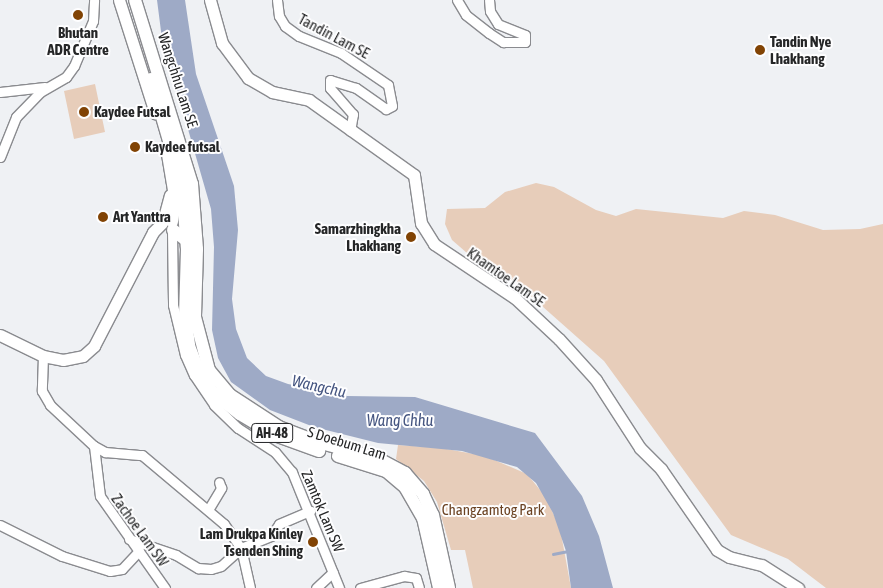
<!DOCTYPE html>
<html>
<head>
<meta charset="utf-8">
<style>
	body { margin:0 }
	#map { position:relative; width:883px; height:588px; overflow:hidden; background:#eff1f4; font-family:"Asap Condensed",sans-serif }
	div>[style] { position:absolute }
	.green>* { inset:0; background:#e7cdba }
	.water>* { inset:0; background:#9eaac6 }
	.stream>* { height:2.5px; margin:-1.25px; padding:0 1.25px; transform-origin:1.25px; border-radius:1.25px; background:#9eaac6 }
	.roads { filter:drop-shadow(1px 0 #8a8b8f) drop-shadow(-1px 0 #8a8b8f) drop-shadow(0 1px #8a8b8f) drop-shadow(0 -1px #8a8b8f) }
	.minor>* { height:9px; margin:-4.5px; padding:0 4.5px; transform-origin:4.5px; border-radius:4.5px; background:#fff }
	.major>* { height:11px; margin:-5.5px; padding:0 5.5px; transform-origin:5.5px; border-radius:5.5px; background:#fff }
	.highway>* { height:12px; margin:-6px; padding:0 6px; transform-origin:6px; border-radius:6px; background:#fff }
	.dots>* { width:14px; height:14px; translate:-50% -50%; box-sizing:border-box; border:2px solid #fefeff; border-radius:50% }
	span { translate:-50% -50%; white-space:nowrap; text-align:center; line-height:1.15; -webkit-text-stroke:4px #fefeff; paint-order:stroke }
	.shield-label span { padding:1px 4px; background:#fefeff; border:1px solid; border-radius:4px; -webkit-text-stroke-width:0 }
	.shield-label { font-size:14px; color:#252627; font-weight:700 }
	.poi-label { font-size:15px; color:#252627; font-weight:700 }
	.left { translate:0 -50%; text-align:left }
	.right { translate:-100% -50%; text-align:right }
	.street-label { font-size:15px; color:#252627 }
	.park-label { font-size:15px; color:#6b4222 }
	.water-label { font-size:16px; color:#455580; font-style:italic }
</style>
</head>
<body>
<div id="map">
	<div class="green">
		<div style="clip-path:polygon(95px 84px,105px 132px,74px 139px,64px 91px)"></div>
		<div style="clip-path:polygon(536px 183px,554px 187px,596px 210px,616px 216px,636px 209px,723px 218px,744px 211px,775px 215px,823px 230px,860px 229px,883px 224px,883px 588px,826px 588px,788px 559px,731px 535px,604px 361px,516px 283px,475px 260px,452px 240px,445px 224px,447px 209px,485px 208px,505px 192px)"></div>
		<div style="clip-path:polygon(398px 445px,441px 448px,485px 456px,527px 474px,545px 496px,560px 528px,571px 588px,473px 588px,465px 550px,451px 550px,437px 502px,424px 481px,396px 459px)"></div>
	</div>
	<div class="water">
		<div style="clip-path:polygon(157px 0,185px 0,196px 74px,234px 186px,238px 230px,232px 299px,236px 329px,247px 358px,266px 376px,288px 384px,347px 396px,415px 397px,535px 433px,582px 496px,599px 536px,613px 588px,571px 588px,566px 551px,553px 513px,536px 483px,517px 467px,462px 451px,378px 443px,314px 427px,270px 410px,231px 382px,218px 358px,212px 330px,214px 247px,211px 209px,162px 39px)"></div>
	</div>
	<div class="stream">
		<div style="left:553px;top:554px;width:15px;rotate:-11deg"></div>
	</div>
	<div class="roads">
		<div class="minor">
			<div style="left:277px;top:0;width:16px;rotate:83deg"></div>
			<div style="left:279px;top:16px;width:12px;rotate:59deg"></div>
			<div style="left:285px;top:26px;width:17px;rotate:36deg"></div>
			<div style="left:299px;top:36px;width:45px;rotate:22deg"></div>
			<div style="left:341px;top:53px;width:57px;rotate:34.2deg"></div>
			<div style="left:388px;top:85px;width:21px;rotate:79deg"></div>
			<div style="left:392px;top:106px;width:7px;rotate:153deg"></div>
			<div style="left:386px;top:109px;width:37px;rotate:-145deg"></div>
			<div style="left:356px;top:88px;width:27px;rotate:-163deg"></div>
			<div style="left:330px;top:80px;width:8px;rotate:90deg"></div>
			<div style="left:330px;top:88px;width:35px;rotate:49deg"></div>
			<div style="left:353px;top:114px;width:17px;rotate:100deg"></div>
			<div style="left:457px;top:0;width:17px;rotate:59deg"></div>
			<div style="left:466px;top:15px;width:29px;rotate:38deg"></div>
			<div style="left:489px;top:33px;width:17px;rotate:33deg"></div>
			<div style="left:503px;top:42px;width:22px"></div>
			<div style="left:525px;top:42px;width:7px;rotate:-90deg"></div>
			<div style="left:525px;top:35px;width:29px;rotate:-158deg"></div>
			<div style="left:498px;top:24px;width:15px;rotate:-122deg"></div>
			<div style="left:490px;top:11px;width:11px;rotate:-95deg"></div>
			<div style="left:0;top:92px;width:45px;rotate:-6.3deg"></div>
			<div style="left:0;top:157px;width:43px;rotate:-68.2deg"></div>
			<div style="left:16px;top:117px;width:35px;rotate:-46deg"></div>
			<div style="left:40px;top:92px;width:30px;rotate:-30deg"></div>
			<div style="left:66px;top:77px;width:14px;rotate:-54deg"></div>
			<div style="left:74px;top:66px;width:49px;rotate:-67.1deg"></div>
			<div style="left:93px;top:21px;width:21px;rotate:-87deg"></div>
			<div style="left:172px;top:231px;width:74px;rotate:89.2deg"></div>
			<div style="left:173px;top:305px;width:51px;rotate:76.5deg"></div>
			<div style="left:185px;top:355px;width:22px;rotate:66deg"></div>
			<div style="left:194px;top:375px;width:36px;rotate:56deg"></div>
			<div style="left:214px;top:405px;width:33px;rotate:44deg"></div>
			<div style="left:238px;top:428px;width:44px;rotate:33deg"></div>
			<div style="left:275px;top:452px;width:26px;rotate:50deg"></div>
			<div style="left:292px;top:472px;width:125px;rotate:67.9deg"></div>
			<div style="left:43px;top:356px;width:35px;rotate:92deg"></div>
			<div style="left:42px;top:391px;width:16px;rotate:60deg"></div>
			<div style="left:50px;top:405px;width:60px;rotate:43deg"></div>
			<div style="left:94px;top:446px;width:50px;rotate:83.2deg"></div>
			<div style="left:100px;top:496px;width:113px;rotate:54.8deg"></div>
			<div style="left:94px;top:446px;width:13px;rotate:29deg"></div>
			<div style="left:105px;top:452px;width:37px;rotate:5deg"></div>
			<div style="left:142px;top:455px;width:107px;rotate:40.1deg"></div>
			<div style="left:224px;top:524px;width:29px;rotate:55deg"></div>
			<div style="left:241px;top:548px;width:41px;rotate:77.3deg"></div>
			<div style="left:208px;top:510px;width:26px;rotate:-59deg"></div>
			<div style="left:221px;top:488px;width:6px;rotate:-108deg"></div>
			<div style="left:0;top:525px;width:69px;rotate:26.6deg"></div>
			<div style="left:62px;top:556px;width:50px;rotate:17.4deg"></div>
			<div style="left:110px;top:571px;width:12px;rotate:-9deg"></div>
			<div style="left:122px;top:569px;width:25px;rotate:-47deg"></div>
			<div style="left:129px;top:539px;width:50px;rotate:18.8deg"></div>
			<div style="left:176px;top:555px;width:26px;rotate:31deg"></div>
			<div style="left:198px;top:568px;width:13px;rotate:4deg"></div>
			<div style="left:211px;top:569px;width:10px;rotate:-17deg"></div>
			<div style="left:221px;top:566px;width:27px;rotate:-42deg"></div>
			<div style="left:241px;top:548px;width:32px;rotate:-22deg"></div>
			<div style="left:271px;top:536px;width:14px;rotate:-56deg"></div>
			<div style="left:279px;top:524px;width:34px;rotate:-23deg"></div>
			<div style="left:316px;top:588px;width:23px;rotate:-43deg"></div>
			<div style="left:360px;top:588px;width:46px;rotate:-15.3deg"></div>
			<div style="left:404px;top:576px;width:12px;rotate:9deg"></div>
			<div style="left:416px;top:578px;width:10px;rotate:73deg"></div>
		</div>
		<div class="major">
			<div style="left:119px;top:0;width:119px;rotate:72.3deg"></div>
			<div style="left:210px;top:0;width:45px;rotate:74.4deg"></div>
			<div style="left:222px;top:43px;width:44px;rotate:53.4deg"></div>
			<div style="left:248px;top:78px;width:28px;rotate:30deg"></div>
			<div style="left:272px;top:92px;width:38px;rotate:12deg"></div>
			<div style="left:309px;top:100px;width:129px;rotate:35.5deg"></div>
			<div style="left:414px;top:175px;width:49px;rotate:81.7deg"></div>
			<div style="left:421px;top:223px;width:25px;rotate:58deg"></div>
			<div style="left:434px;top:244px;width:97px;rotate:33.7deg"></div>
			<div style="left:515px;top:298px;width:60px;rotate:43deg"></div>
			<div style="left:559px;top:339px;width:55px;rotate:47.9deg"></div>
			<div style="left:596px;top:380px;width:81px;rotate:57.1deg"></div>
			<div style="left:640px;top:448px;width:30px;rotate:45deg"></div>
			<div style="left:661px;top:469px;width:98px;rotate:55.3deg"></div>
			<div style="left:717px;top:550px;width:14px;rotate:30deg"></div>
			<div style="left:729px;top:557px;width:34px;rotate:14deg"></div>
			<div style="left:762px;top:565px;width:43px;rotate:32.6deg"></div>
			<div style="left:167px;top:154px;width:49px;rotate:80.5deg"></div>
			<div style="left:175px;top:202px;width:20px;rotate:99deg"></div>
			<div style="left:163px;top:221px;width:27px;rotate:-75deg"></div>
			<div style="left:0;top:335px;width:48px;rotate:26deg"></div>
			<div style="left:43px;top:356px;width:20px;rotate:11deg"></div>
			<div style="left:63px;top:360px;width:20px;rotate:-11deg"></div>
			<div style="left:83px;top:356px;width:15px;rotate:-42deg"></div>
			<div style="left:94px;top:346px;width:128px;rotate:-62.6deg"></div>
			<div style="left:153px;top:232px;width:13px;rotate:-45deg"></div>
		</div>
		<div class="highway">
			<div style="left:135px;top:0;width:193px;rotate:72.8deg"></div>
			<div style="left:192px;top:184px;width:65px;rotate:85.6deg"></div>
			<div style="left:197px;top:249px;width:68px;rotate:91.7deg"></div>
			<div style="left:195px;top:317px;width:55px;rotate:75.2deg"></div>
			<div style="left:209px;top:370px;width:33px;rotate:50deg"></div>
			<div style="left:230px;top:395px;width:59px;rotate:33.1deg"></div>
			<div style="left:279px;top:427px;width:45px;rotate:20.9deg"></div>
			<div style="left:321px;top:443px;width:58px;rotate:15deg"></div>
			<div style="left:377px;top:458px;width:32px;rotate:28deg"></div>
			<div style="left:405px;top:473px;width:28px;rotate:49deg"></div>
			<div style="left:423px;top:494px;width:23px;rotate:65deg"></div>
			<div style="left:433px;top:515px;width:75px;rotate:77.6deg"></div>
			<div style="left:151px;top:79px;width:111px;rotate:73.8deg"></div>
			<div style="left:182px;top:186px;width:63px;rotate:85.5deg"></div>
			<div style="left:187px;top:249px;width:67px;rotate:91.7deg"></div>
			<div style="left:185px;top:316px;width:30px;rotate:82deg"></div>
			<div style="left:189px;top:346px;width:26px;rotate:69deg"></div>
			<div style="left:198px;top:370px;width:27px;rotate:57deg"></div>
			<div style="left:213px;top:393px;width:34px;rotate:38deg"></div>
			<div style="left:240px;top:414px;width:41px;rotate:31deg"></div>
			<div style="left:275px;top:435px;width:47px;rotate:20deg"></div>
			<div style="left:173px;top:230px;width:18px;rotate:38deg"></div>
			<div style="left:338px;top:456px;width:50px;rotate:17.4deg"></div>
			<div style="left:386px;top:471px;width:25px;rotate:40deg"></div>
			<div style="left:405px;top:487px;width:36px;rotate:60deg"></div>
			<div style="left:423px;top:518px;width:72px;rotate:77.1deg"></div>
		</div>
	</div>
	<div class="dots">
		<div style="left:78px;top:15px;background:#814304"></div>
		<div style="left:760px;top:50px;background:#814304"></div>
		<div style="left:84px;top:112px;background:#814304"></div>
		<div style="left:135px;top:147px;background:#814304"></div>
		<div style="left:103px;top:217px;background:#814304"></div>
		<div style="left:411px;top:237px;background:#814304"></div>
		<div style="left:313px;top:542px;background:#814304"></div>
	</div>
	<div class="shield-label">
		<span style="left:272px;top:433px">AH-48</span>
	</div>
	<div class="poi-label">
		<span style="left:78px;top:41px">Bhutan<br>ADR Centre</span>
		<span class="left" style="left:770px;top:50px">Tandin Nye<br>Lhakhang</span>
		<span class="left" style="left:94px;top:112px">Kaydee Futsal</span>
		<span class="left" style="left:145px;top:147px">Kaydee futsal</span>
		<span class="left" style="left:113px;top:217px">Art Yanttra</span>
		<span class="right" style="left:401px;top:237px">Samarzhingkha<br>Lhakhang</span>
		<span class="right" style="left:303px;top:542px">Lam Drukpa Kinley<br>Tsenden Shing</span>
	</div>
	<div class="street-label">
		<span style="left:334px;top:36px;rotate:28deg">Tandin Lam SE</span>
		<span style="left:178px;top:80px;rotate:72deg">Wangchhu Lam SE</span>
		<span style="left:506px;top:277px;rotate:35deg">Khamtoe Lam SE</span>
		<span style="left:347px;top:443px;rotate:17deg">S Doebum Lam</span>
		<span style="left:323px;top:511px;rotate:67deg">Zamtok Lam SW</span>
		<span style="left:140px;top:530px;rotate:54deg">Zachoe Lam SW</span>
	</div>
	<div class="park-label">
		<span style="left:493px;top:510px">Changzamtog Park</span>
	</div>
	<div class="water-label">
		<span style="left:319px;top:386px;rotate:13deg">Wangchu</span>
		<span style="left:400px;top:420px">Wang Chhu</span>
	</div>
</div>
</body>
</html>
